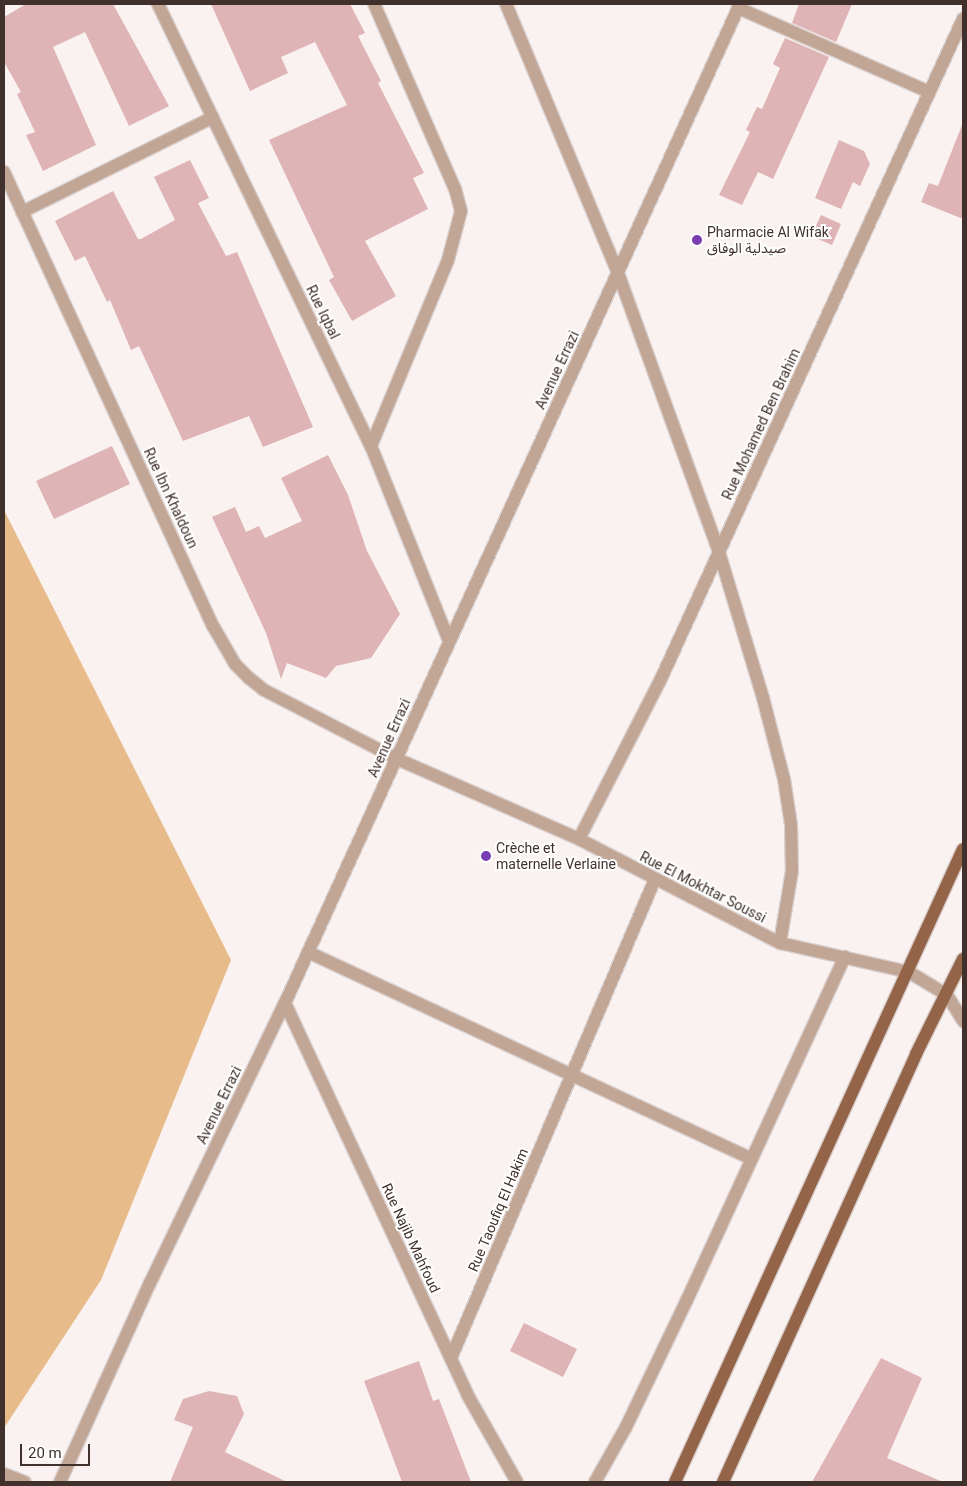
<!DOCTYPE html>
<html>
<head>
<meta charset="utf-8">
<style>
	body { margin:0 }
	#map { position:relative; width:967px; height:1486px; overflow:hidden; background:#faf2f0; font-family:Roboto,"Noto Sans Arabic",sans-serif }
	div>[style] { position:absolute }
	.green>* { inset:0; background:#e8bc8a }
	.building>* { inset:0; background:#deb4b6 }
	.roads { filter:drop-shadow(1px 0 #d9cfcd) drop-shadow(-1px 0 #d9cfcd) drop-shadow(0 1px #d9cfcd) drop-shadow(0 -1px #d9cfcd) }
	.minor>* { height:12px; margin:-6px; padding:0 6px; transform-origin:6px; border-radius:6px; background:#c1a696 }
	.primary>* { height:12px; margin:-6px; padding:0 6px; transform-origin:6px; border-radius:6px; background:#936448 }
	.dots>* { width:14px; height:14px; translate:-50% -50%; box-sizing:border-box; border:2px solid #fff; border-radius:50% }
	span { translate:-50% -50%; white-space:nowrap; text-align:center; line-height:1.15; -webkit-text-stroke:4px #fff; paint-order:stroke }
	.poi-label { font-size:14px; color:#41312d }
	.left { translate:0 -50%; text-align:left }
	.street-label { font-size:14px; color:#41312d }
	.frame { position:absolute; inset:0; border:5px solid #41312d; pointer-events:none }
	.scale { position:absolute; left:20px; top:1444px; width:70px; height:22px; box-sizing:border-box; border:2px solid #41312d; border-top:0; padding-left:6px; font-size:15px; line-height:18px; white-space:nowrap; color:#41312d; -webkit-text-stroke:4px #fff; paint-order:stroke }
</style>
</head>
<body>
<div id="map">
	<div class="green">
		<div style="clip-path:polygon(4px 510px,231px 960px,101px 1280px,4px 1428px)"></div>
	</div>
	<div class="building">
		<div style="clip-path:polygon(26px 4px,113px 4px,169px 106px,129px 126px,85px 32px,53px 47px,96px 145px,43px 171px,26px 135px,35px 132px,17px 94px,21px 92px,4px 62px,4px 17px)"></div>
		<div style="clip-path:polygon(211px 4px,350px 4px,365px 33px,358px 36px,381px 81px,378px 83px,424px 173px,413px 178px,428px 209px,365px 241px,396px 296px,352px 321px,329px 280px,334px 277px,269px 140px,347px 105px,315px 42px,281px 57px,288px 73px,250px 91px)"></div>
		<div style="clip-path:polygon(799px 4px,852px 4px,836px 42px,792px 23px)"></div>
		<div style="clip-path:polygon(785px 38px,829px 57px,773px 179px,758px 172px,742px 205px,719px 195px,750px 132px,746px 130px,757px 107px,762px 109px,780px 68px,773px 64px)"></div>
		<div style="clip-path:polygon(962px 125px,963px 125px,963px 219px,921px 202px,929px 183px,938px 186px)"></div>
		<div style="clip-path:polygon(839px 140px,864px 151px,870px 164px,860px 186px,853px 182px,841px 209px,815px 198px)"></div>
		<div style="clip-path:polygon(190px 160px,209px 198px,198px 203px,226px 256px,237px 252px,313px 427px,263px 447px,249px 416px,183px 441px,139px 346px,131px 350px,110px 300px,107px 302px,85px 256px,75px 261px,55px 221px,113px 191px,138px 239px,141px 239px,175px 220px,154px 177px)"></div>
		<div style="clip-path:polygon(821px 215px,841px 224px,832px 245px,811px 236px)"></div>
		<div style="clip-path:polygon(112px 446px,130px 484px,54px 519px,36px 481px)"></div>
		<div style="clip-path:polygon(328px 455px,348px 495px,367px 551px,400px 614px,371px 658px,336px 666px,326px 678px,287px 663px,281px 679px,266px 633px,212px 517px,235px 507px,246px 532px,259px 526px,265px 538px,302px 521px,281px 478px)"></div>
		<div style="clip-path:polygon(524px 1323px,577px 1349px,563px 1377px,510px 1351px)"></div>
		<div style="clip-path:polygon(881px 1358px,922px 1378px,887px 1458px,943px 1482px,812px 1482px)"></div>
		<div style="clip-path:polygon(419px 1361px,433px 1401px,439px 1399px,471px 1482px,402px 1482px,364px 1381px)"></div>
		<div style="clip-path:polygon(209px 1391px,237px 1396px,244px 1414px,225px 1452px,287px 1482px,170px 1482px,193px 1427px,174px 1420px,183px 1399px)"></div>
	</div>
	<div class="roads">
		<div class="minor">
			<div style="left:158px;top:4px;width:491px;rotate:64.3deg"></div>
			<div style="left:371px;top:446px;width:208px;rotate:68.2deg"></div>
			<div style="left:506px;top:4px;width:291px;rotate:67.4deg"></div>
			<div style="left:618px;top:273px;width:297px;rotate:70.1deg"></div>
			<div style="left:719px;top:552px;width:152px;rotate:73.2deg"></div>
			<div style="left:763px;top:698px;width:84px;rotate:75.5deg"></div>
			<div style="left:784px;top:779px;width:47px;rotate:81.3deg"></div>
			<div style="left:791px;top:825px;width:46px;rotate:88.8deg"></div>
			<div style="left:792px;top:871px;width:73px;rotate:99.5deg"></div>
			<div style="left:738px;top:8px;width:209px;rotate:23.7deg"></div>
			<div style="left:4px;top:172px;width:500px;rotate:65.3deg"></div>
			<div style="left:213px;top:626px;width:44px;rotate:59.9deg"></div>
			<div style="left:235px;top:664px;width:20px;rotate:45deg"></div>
			<div style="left:249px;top:678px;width:19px;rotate:39deg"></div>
			<div style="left:264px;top:690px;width:150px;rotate:27.4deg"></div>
			<div style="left:397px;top:759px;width:199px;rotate:23.7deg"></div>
			<div style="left:579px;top:839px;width:226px;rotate:27.4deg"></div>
			<div style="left:780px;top:943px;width:132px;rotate:12.7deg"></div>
			<div style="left:909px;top:972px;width:44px;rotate:31.2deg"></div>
			<div style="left:947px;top:995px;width:31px;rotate:58deg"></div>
			<div style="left:22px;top:212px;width:213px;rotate:-26.4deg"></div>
			<div style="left:371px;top:446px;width:201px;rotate:-67.5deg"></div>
			<div style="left:448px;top:260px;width:51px;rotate:-75.1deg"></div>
			<div style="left:461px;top:211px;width:23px;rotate:-105deg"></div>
			<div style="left:455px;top:189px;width:202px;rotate:-113.6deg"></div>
			<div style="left:579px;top:839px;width:178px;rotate:-62.9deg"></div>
			<div style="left:660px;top:681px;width:728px;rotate:-65.41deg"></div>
			<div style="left:308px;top:952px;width:488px;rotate:25deg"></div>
			<div style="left:285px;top:1003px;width:431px;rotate:65deg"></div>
			<div style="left:467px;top:1394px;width:101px;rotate:60.4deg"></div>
			<div style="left:451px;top:1358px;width:521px;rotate:-66.93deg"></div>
			<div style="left:4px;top:1474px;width:22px;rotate:21deg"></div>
			<div style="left:60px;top:1482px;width:218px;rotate:-65.7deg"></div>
			<div style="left:150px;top:1283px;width:311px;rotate:-64.3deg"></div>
			<div style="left:285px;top:1003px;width:1098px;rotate:-65.51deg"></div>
			<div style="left:595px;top:1482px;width:63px;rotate:-60.6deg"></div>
			<div style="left:626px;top:1427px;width:139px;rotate:-64.4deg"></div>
			<div style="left:686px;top:1302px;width:380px;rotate:-65.3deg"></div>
		</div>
		<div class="primary">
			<div style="left:675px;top:1482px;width:695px;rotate:-65.54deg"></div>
			<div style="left:723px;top:1482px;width:470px;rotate:-65.7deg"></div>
			<div style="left:916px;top:1054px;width:106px;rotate:-63.7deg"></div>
		</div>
	</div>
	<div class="dots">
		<div style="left:697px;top:240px;background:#783db3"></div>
		<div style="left:486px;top:856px;background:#783db3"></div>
	</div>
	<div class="poi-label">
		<span class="left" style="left:707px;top:240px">Pharmacie Al Wifak<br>صيدلية الوفاق</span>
		<span class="left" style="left:496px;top:856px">Crèche et<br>maternelle Verlaine</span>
	</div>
	<div class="street-label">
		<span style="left:323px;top:312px;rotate:64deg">Rue Iqbal</span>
		<span style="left:557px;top:370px;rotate:-65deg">Avenue Errazi</span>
		<span style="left:761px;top:424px;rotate:-65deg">Rue Mohamed Ben Brahim</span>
		<span style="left:171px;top:498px;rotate:65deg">Rue Ibn Khaldoun</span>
		<span style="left:389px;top:738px;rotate:-66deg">Avenue Errazi</span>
		<span style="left:703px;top:887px;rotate:27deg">Rue El Mokhtar Soussi</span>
		<span style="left:219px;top:1105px;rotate:-64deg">Avenue Errazi</span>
		<span style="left:498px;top:1210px;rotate:-67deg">Rue Taoufiq El Hakim</span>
		<span style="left:411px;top:1238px;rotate:65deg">Rue Najib Mahfoud</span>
	</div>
	<div class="frame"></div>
	<div class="scale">20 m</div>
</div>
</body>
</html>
